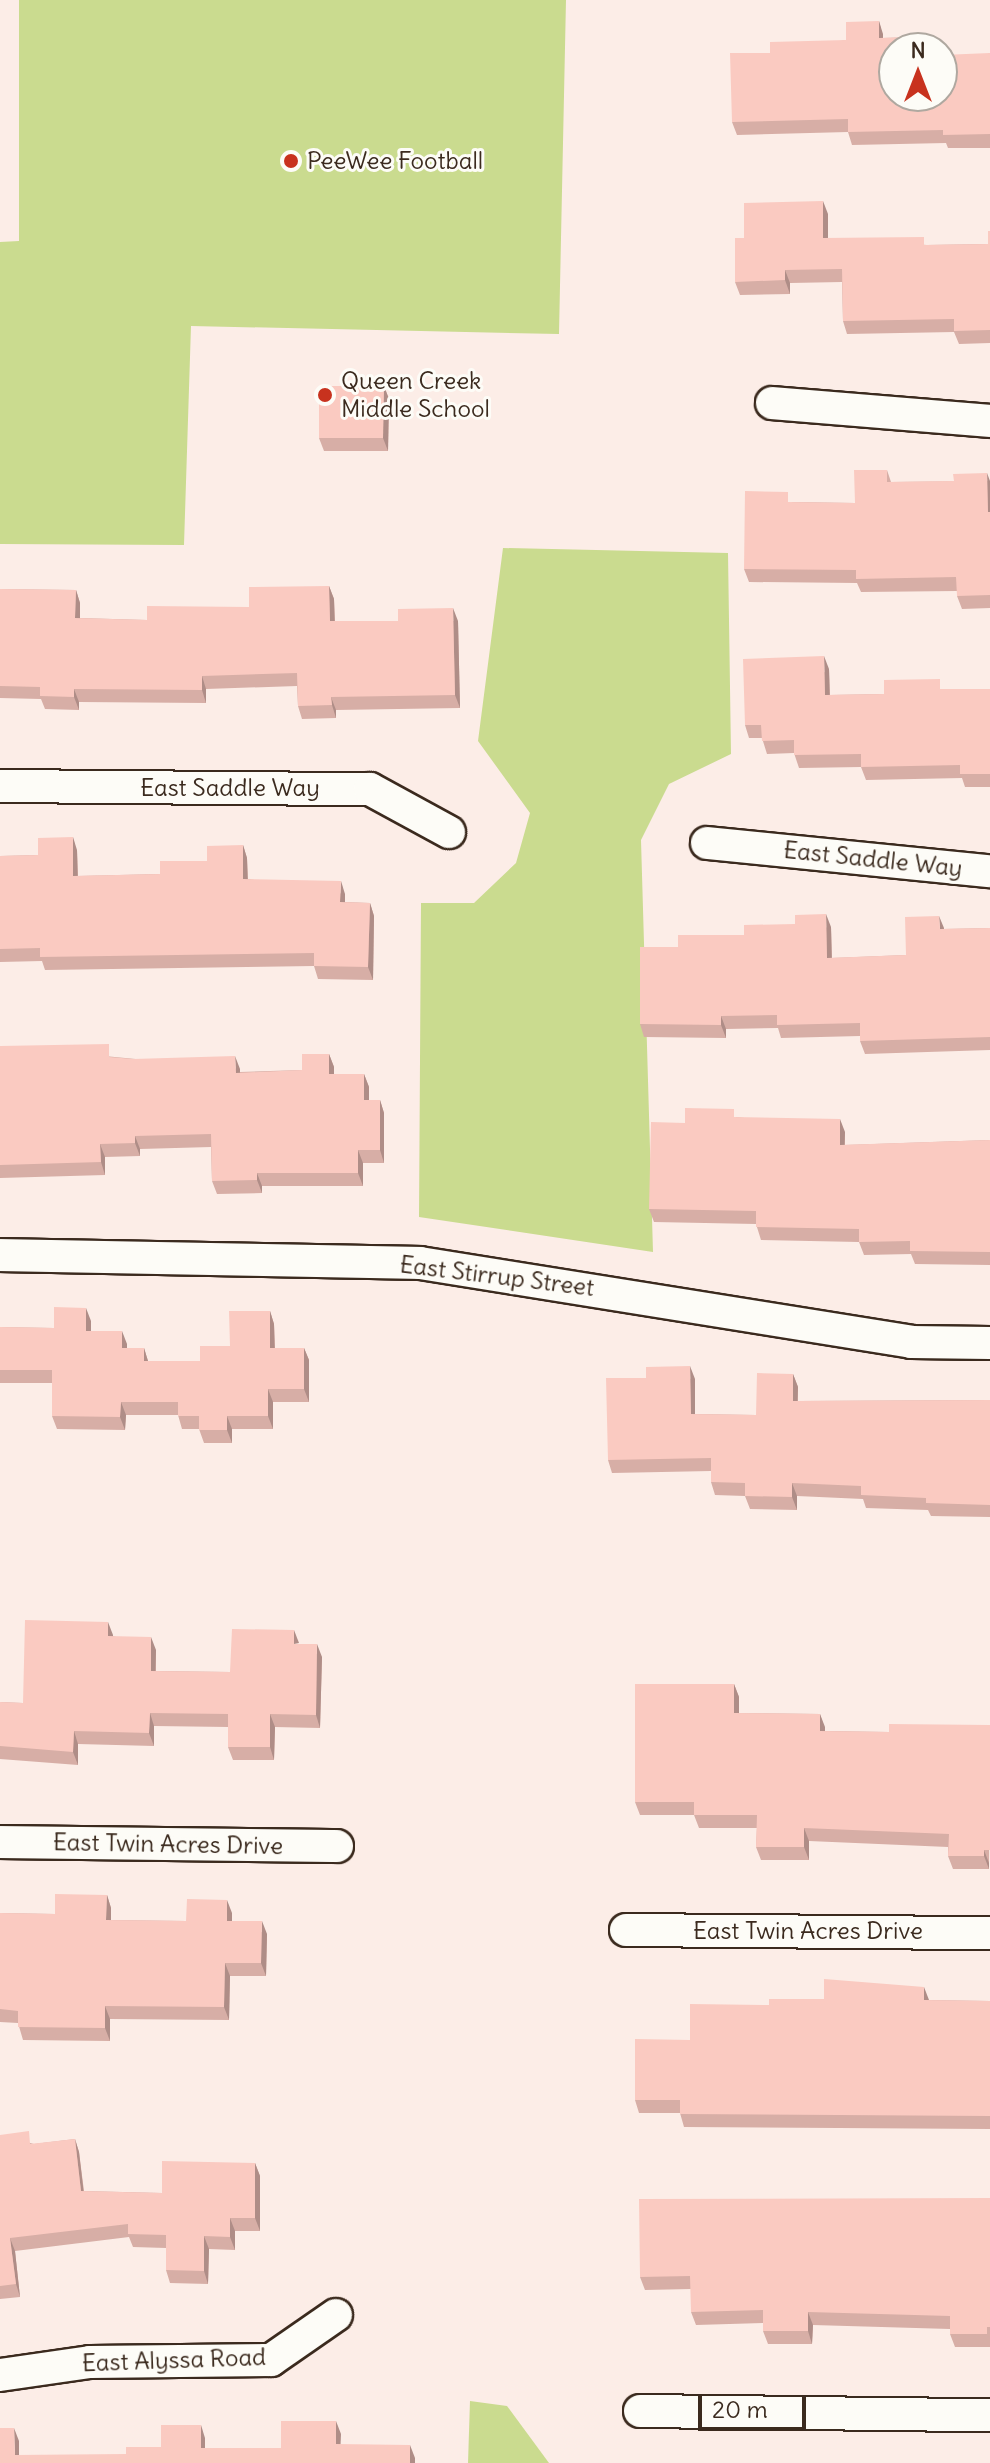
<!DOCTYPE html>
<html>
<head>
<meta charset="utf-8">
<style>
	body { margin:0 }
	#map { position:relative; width:990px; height:2463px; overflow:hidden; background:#fcede7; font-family:Delius,sans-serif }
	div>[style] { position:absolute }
	.green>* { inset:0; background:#cadb8f }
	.roads { filter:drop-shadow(2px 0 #3b2a1e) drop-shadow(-2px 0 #3b2a1e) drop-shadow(0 2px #3b2a1e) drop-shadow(0 -2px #3b2a1e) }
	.minor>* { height:32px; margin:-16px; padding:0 16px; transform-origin:16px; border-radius:16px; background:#fdfcf7 }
	.wall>* { inset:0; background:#d7aea6 }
	.shaded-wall>* { inset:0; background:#af8d87 }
	.building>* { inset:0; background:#facac1 }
	.dots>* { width:22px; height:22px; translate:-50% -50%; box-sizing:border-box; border:4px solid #fdfcf7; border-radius:50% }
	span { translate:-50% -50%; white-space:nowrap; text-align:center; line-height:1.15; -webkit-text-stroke:6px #fdfcf7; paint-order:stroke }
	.poi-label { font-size:24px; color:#3b2a1e }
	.left { translate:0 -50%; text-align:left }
	.street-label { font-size:24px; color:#3b2a1e }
	.north { position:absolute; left:878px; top:32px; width:80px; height:80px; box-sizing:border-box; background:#fdfcf7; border:2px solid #afa8a0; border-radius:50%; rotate:0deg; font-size:22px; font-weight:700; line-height:32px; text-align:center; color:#3b2a1e }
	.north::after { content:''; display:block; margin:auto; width:28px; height:36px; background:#c8321e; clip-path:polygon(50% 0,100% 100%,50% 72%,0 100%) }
	.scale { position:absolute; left:698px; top:2395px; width:108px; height:36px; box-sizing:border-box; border:4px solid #3b2a1e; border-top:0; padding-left:10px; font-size:24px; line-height:28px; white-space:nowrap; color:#3b2a1e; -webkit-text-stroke:6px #fdfcf7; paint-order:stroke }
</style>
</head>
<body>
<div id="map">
	<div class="green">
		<div style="clip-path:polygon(19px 0,566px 0,559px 334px,191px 326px,184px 545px,0 544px,0 242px,19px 241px)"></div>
		<div style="clip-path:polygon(503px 548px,728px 553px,731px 754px,669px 784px,641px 840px,653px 1252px,419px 1217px,421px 903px,474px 903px,516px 863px,530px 813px,478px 741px)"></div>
		<div style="clip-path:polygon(470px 2401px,507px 2406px,549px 2463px,468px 2463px)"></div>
	</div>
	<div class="roads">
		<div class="minor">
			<div style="left:772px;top:403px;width:219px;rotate:4.7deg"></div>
			<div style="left:0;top:786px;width:370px;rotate:0.5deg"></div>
			<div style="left:370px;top:789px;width:90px;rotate:28.6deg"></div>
			<div style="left:707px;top:843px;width:284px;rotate:5.7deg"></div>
			<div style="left:0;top:1255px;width:420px;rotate:1.1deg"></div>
			<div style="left:420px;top:1263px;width:497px;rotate:9.1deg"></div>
			<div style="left:911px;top:1342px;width:79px;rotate:0.7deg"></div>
			<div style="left:0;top:1842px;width:337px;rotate:0.7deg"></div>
			<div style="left:626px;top:1930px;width:364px;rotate:0.5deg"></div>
			<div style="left:0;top:2375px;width:91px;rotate:-8.2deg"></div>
			<div style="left:90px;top:2362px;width:181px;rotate:-0.6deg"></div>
			<div style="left:271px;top:2360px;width:79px;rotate:-34.7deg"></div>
			<div style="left:640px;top:2411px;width:350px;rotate:0.7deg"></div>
		</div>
	</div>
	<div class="wall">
		<div style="clip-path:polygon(879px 21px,883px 38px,914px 37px,918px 48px,894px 48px,894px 96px,990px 53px,990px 148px,948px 148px,946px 143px,852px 145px,848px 132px,737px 135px,732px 122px,770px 53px,846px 40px)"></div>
		<div style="clip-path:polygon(828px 214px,828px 238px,927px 245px,988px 244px,990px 231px,990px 343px,959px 344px,954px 332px,847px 334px,843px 321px,842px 282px,790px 283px,790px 294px,740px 295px,735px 282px,744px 238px)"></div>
		<div style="clip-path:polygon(384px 386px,389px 399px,388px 451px,324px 451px,319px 438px)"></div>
		<div style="clip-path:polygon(887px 470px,891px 482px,990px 481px,990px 608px,962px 609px,957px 596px,957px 591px,861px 592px,857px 583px,749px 582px,744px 569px,792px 502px,855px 503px)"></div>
		<div style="clip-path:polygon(329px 586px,334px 599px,335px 621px,458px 621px,460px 708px,336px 710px,336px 718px,302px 719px,298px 706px,297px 686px,206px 689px,206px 703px,79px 702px,79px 710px,45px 709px,41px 699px,0 698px,0 589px,76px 590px,80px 603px,80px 618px,147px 620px,249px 607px)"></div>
		<div style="clip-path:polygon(829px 669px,830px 695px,884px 694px,944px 689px,990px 689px,990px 787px,965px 787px,962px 778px,866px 780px,861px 767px,799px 768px,794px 753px,767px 754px,762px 738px,749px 738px,745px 725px)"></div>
		<div style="clip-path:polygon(243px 845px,247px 858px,248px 879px,345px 894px,345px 902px,370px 903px,374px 916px,373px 980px,318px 979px,314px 966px,45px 970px,42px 961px,0 962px,0 856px,38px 855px,77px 850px,78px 876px,160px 874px,207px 861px)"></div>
		<div style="clip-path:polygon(831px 927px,832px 958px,906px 955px,944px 929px,990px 928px,990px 1050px,865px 1054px,860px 1041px,860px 1036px,781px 1038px,778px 1028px,726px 1029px,726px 1038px,644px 1037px,640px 1024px,678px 947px,744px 935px)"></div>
		<div style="clip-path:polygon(0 1046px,240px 1069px,240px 1072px,302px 1070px,329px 1054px,334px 1067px,334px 1074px,364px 1074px,369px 1087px,369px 1100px,380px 1100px,384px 1113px,384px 1163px,363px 1163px,363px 1186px,262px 1186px,262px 1193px,217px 1194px,212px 1181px,211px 1147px,140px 1149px,140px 1156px,105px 1157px,105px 1175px,0 1178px)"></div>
		<div style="clip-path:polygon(737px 1117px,845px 1132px,845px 1145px,990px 1140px,990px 1265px,915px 1264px,911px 1254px,864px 1255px,859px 1242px,761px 1240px,756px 1224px,654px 1222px,649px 1209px,685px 1123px)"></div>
		<div style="clip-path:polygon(270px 1311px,274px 1324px,275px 1348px,304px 1348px,309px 1360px,309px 1402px,273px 1402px,273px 1429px,232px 1429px,232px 1443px,204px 1443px,199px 1429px,182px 1429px,178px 1415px,126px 1415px,125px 1430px,57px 1429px,52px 1416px,52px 1383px,0 1383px,0 1327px,54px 1328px,91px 1321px,91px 1331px,127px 1344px,127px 1348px,144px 1348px,148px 1361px,200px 1361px,230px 1346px)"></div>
		<div style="clip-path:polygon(793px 1374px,798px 1387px,798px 1401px,990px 1400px,990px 1517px,931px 1516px,928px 1510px,866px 1508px,863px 1499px,797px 1496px,797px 1510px,750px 1509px,745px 1496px,715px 1495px,711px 1482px,711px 1471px,612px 1473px,608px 1460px,646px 1378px,695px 1379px,695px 1414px,756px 1415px)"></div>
		<div style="clip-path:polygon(113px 1636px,156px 1650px,156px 1671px,230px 1672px,299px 1644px,322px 1657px,320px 1728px,275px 1727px,274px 1760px,233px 1760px,228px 1747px,228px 1727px,154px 1726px,154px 1746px,78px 1744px,78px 1765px,0 1759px,0 1702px,23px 1703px)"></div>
		<div style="clip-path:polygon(734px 1684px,739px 1697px,739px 1713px,820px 1714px,825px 1731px,889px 1732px,990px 1725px,989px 1869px,953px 1869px,948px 1856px,948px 1847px,809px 1841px,809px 1860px,761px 1860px,756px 1847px,757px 1828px,699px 1828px,694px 1815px,640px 1815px,635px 1802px)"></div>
		<div style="clip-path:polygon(107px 1895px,111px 1908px,111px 1920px,186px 1921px,232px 1913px,232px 1921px,267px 1934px,266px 1976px,230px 1976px,229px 2020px,110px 2019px,110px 2041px,23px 2040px,18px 2023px,0 2022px,0 1913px,55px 1914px)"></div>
		<div style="clip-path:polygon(929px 2000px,990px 2001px,990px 2129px,684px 2127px,680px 2113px,639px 2113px,635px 2100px,690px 2040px,769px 2005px)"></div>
		<div style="clip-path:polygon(0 2135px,34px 2144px,75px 2139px,79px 2152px,84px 2191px,162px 2193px,255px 2163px,260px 2176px,260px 2231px,235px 2231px,235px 2250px,209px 2249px,208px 2284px,170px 2283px,166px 2270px,166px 2248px,133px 2247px,129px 2237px,15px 2251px,20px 2297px,0 2299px)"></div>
		<div style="clip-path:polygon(990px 2198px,990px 2347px,955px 2347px,950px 2334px,950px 2329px,813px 2325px,812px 2344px,768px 2344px,763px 2331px,763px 2323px,696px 2325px,691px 2312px,691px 2289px,645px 2290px,640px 2277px)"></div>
	</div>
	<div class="shaded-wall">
		<div style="clip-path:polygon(879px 21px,883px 34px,883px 51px,879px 38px)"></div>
		<div style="clip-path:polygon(823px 201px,828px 214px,828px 251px,823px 238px)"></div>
		<div style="clip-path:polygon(785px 270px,790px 283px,790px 294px,785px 280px)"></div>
		<div style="clip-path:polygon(384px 386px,389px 399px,388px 451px,383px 438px)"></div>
		<div style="clip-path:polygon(987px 473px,990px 481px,990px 517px,988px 512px)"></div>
		<div style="clip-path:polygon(329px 586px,334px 599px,335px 634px,330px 621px)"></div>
		<div style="clip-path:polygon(76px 590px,80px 603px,80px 631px,75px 618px)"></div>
		<div style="clip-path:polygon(453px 608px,458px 621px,460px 708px,455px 695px)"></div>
		<div style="clip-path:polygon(824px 656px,829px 669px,830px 708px,825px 695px)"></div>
		<div style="clip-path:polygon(202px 676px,206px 689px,206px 703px,202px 690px)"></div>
		<div style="clip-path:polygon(74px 689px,79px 702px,79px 710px,74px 697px)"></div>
		<div style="clip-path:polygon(331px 697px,336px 710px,336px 718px,332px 705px)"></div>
		<div style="clip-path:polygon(73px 837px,77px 850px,78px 889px,73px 876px)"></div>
		<div style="clip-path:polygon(243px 845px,247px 858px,248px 892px,243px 879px)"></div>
		<div style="clip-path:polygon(341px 881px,345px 894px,345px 915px,340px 902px)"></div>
		<div style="clip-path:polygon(370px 903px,374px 916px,373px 980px,368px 967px)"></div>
		<div style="clip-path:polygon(826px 914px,831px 927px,832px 971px,827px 958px)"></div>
		<div style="clip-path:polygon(939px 916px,944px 928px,944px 942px,940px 929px)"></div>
		<div style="clip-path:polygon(721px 1016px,726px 1029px,726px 1038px,721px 1025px)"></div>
		<div style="clip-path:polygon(329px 1054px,334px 1067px,334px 1087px,329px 1074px)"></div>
		<div style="clip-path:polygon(235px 1056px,240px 1069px,240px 1086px,236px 1073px)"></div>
		<div style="clip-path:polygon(364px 1074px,369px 1087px,369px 1113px,364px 1100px)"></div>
		<div style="clip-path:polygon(380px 1100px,384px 1113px,384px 1163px,380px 1150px)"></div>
		<div style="clip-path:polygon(840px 1119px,845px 1132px,844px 1158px,840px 1145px)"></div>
		<div style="clip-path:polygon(135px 1136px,140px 1149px,140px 1156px,135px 1143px)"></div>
		<div style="clip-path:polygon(100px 1144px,105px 1157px,105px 1175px,101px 1162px)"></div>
		<div style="clip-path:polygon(358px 1150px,363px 1163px,363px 1186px,358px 1173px)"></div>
		<div style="clip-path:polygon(257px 1173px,262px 1186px,262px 1193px,257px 1180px)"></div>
		<div style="clip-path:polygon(86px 1308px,91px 1321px,91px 1344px,86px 1331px)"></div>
		<div style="clip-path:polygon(270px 1311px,274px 1324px,275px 1360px,270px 1348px)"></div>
		<div style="clip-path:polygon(122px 1331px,127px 1344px,127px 1360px,122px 1348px)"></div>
		<div style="clip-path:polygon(144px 1348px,148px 1361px,144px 1361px)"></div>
		<div style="clip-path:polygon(304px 1348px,309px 1360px,309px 1402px,304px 1389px)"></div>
		<div style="clip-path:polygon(690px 1366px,695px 1379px,695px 1427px,691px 1414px)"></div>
		<div style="clip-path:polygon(793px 1374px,798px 1387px,797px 1414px,793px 1401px)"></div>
		<div style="clip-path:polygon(268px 1389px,273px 1402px,273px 1429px,268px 1416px)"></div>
		<div style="clip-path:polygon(121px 1402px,126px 1415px,125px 1430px,120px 1417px)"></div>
		<div style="clip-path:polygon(227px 1416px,232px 1429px,232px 1443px,227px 1430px)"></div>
		<div style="clip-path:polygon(792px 1483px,797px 1496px,797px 1510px,792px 1497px)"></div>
		<div style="clip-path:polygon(108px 1622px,113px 1635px,113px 1649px,108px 1636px)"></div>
		<div style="clip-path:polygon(294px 1630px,299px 1643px,294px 1644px)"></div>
		<div style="clip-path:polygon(151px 1637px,156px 1650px,155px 1684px,151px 1671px)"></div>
		<div style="clip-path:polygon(317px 1644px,322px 1657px,320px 1728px,316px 1715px)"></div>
		<div style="clip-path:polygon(734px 1684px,739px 1697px,739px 1726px,734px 1713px)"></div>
		<div style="clip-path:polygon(150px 1713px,154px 1726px,154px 1746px,149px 1733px)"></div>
		<div style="clip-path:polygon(270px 1714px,275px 1727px,274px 1760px,270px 1747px)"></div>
		<div style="clip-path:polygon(820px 1714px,825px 1727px,825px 1744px,820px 1731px)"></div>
		<div style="clip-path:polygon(74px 1731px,78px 1744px,78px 1765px,73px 1752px)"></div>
		<div style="clip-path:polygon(804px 1828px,809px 1841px,809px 1860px,804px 1847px)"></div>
		<div style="clip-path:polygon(984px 1850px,989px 1863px,989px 1869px,984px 1856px)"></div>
		<div style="clip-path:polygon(107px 1895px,111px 1908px,111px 1933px,106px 1920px)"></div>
		<div style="clip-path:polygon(227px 1900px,232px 1913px,232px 1934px,227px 1921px)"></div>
		<div style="clip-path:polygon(262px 1921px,267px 1934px,266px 1976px,261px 1963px)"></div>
		<div style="clip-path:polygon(225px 1963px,230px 1976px,229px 2020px,224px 2007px)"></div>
		<div style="clip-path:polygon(924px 1987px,929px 2000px,924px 2000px)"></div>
		<div style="clip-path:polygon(105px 2006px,110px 2019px,110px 2041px,105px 2028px)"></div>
		<div style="clip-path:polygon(75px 2139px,79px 2152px,85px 2204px,81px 2191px)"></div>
		<div style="clip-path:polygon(255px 2163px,260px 2176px,260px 2231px,255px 2218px)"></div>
		<div style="clip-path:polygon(230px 2218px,235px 2231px,235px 2250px,230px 2237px)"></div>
		<div style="clip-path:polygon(204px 2236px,209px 2249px,208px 2284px,204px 2271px)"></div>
		<div style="clip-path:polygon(10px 2238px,15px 2251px,20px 2297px,16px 2284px)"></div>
		<div style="clip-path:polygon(808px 2312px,813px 2325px,812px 2344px,808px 2331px)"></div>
		<div style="clip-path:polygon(336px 2421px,341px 2434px,340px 2457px,336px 2444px)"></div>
		<div style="clip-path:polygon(201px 2425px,205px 2438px,205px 2461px,201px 2448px)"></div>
		<div style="clip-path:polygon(14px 2428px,19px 2441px,19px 2463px,15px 2455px)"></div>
		<div style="clip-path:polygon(410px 2445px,415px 2458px,415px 2463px,410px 2463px)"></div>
	</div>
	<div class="building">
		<div style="clip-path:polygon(879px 21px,879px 38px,914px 37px,914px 48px,894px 48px,894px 96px,942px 96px,942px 55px,990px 53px,990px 134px,943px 135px,943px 130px,848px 132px,848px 119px,732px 122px,730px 53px,770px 53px,770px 42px,846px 40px,846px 22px)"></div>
		<div style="clip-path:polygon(823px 201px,823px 238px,924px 237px,924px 245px,988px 244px,988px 231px,990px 231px,990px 330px,954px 331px,954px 319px,843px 321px,842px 269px,785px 270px,785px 280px,735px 282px,735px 238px,744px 238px,744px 203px)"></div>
		<div style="clip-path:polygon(319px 386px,384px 386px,383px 438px,319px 438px)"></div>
		<div style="clip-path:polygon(854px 470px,887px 470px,887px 482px,954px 481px,953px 474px,987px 473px,988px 512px,990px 512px,990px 595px,957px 596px,956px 577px,856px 579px,856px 570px,744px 569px,745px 491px,788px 492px,788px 502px,855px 503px)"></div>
		<div style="clip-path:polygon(329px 586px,330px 621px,398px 621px,398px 609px,453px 608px,455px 695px,331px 697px,332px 705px,298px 706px,297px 673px,202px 676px,202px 690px,74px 689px,74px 697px,40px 696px,40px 687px,0 686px,0 589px,76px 590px,75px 618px,147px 620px,147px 606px,249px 607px,249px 587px)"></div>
		<div style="clip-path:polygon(824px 656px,825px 695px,884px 694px,884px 680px,940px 679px,940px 689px,990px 689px,990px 774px,960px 774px,960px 765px,861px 767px,861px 754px,794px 755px,794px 740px,762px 741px,761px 725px,745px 725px,743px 659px)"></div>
		<div style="clip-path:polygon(73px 837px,73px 876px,160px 874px,160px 861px,207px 861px,207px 846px,243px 845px,243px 879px,341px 881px,340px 902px,370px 903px,368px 967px,314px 966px,314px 953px,40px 957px,40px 948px,0 949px,0 856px,38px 855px,38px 838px)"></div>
		<div style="clip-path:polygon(826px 914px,827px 958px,906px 955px,905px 917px,939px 916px,940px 929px,990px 928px,990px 1037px,860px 1041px,860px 1023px,777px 1025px,777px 1015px,721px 1016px,721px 1025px,640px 1024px,640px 947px,678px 947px,678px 935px,744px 935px,744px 925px,795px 924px,795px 915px)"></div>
		<div style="clip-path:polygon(109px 1044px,109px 1057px,133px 1059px,235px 1056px,236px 1073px,302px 1070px,302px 1054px,329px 1054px,329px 1074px,364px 1074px,364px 1100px,380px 1100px,380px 1150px,358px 1150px,358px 1173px,257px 1173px,257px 1180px,212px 1181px,211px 1134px,135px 1136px,135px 1143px,100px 1144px,101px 1162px,0 1165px,0 1046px)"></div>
		<div style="clip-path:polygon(685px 1108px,734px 1109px,734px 1117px,840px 1119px,840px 1145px,990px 1140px,990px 1252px,910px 1251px,910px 1241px,859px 1242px,859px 1229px,756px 1227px,756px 1211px,649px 1209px,651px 1122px,685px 1123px)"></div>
		<div style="clip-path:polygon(54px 1307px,86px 1308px,86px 1331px,122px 1331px,122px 1348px,144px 1348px,144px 1361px,200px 1361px,200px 1346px,230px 1346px,229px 1311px,270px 1311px,270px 1348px,304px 1348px,304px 1389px,268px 1389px,268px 1416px,227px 1416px,227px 1430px,199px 1430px,199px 1416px,178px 1416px,178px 1402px,121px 1402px,120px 1417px,52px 1416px,52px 1370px,0 1370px,0 1327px,54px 1328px)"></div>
		<div style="clip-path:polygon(690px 1366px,691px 1414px,756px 1415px,757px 1373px,793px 1374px,793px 1401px,990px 1400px,990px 1505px,926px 1503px,926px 1498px,861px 1495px,861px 1486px,792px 1483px,792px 1497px,745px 1496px,745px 1483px,711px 1482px,711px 1458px,608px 1460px,606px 1378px,646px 1378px,646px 1367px)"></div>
		<div style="clip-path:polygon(25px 1620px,108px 1622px,108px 1636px,151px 1637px,151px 1671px,230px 1672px,232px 1629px,294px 1630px,294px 1644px,317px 1644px,316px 1715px,270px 1714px,270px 1747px,228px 1747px,228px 1714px,150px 1713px,149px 1733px,74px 1731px,73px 1752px,0 1746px,0 1702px,23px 1703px)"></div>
		<div style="clip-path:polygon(635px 1684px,734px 1684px,734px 1713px,820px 1714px,820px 1731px,889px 1732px,889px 1724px,990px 1725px,990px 1850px,984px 1850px,984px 1856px,948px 1856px,949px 1834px,804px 1828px,804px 1847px,756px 1847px,757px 1815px,694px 1815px,694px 1802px,635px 1802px)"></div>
		<div style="clip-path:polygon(55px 1894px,107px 1895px,106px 1920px,186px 1921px,187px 1899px,227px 1900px,227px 1921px,262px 1921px,261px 1963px,225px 1963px,224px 2007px,105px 2006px,105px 2028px,18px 2027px,18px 2011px,0 2009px,0 1913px,55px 1914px)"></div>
		<div style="clip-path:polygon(824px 1979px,924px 1987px,924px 2000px,990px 2001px,990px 2116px,680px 2114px,680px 2100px,635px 2100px,635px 2039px,690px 2040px,690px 2004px,769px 2005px,769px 1999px,824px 1999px)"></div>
		<div style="clip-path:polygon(29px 2131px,30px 2144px,75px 2139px,81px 2191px,162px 2193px,162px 2161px,255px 2163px,255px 2218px,230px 2218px,230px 2237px,204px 2236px,204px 2271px,166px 2270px,166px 2235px,128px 2234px,128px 2224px,10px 2238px,16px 2284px,0 2286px,0 2135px)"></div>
		<div style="clip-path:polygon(990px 2198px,990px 2327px,987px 2327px,987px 2334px,950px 2334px,950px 2316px,808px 2312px,808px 2331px,763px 2331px,763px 2310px,691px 2312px,690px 2276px,640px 2277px,639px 2199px)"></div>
		<div style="clip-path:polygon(281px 2421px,336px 2421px,336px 2444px,410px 2445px,410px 2463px,0 2463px,0 2428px,14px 2428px,15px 2455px,126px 2454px,126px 2447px,161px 2447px,161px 2425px,201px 2425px,201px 2448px,281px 2448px)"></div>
	</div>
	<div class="dots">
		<div style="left:291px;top:161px;background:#c8321e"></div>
		<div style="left:325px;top:395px;background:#c8321e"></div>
	</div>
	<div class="poi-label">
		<span class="left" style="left:307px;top:161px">PeeWee Football</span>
		<span class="left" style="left:341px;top:395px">Queen Creek<br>Middle School</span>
	</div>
	<div class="street-label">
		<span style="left:230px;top:788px">East Saddle Way</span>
		<span style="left:873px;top:859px;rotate:6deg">East Saddle Way</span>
		<span style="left:497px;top:1276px;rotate:7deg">East Stirrup Street</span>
		<span style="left:168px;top:1844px;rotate:1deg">East Twin Acres Drive</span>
		<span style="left:808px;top:1931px">East Twin Acres Drive</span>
		<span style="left:174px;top:2360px;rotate:-2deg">East Alyssa Road</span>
	</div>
	<div class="north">N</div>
	<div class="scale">20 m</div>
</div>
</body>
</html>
